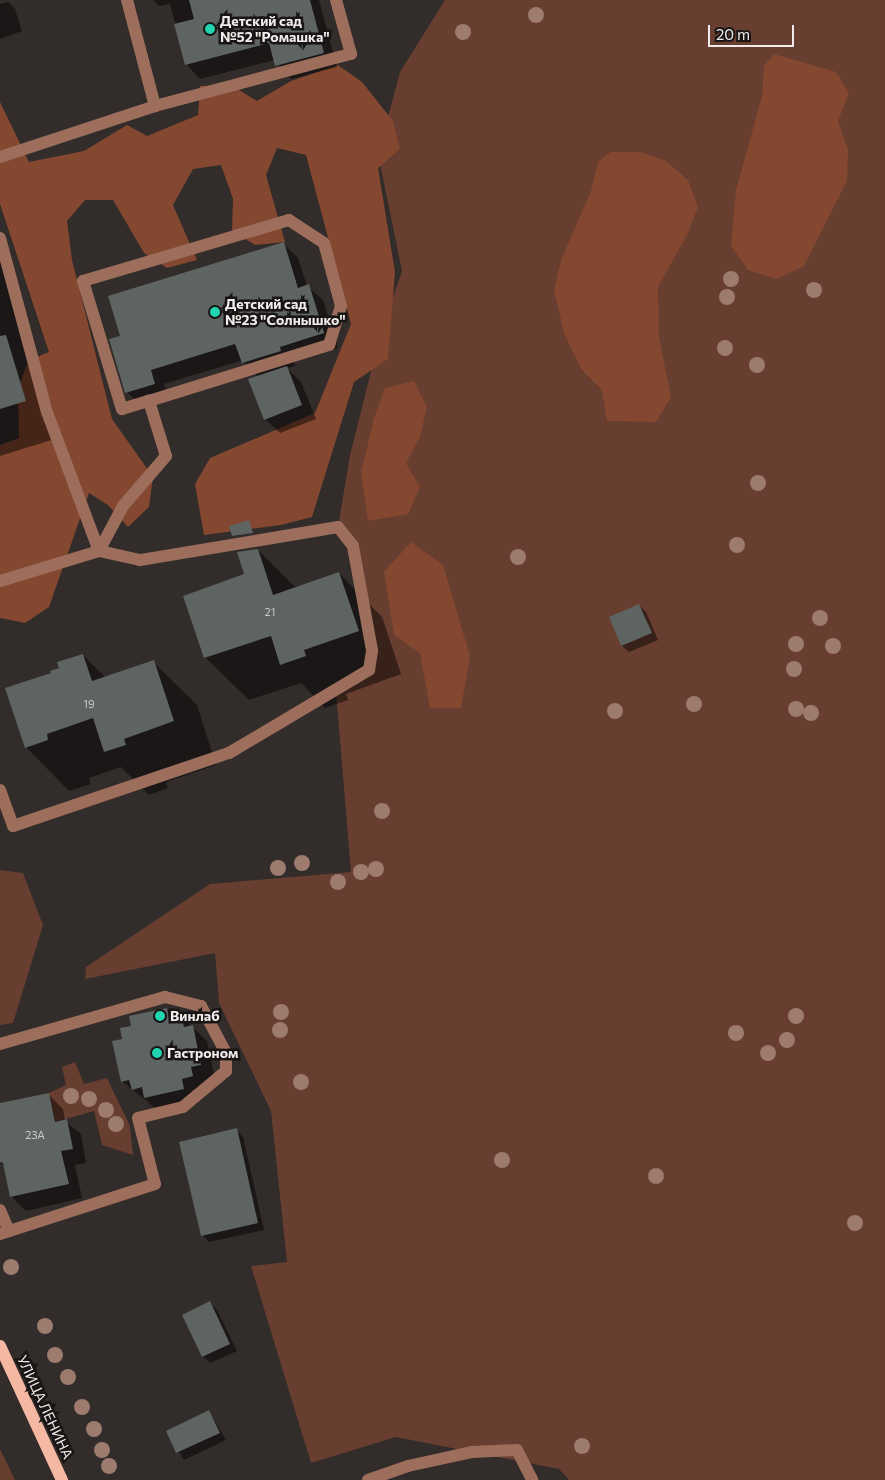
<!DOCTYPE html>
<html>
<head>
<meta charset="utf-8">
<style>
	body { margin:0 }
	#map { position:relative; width:885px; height:1480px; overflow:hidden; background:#322c2a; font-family:Commissioner,sans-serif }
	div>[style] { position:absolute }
	.green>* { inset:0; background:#673e2f }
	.forest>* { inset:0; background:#844730 }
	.shadow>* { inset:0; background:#0007 }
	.building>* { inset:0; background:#5d6462 }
	.minor>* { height:12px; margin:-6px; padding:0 6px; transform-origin:6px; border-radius:6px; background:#9e6e5c }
	.major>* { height:12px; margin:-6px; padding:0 6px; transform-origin:6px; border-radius:6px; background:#f5b8a2 }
	.trees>* { width:16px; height:16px; margin:-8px; border-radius:50%; background:#9d7b6f }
	.dots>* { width:14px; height:14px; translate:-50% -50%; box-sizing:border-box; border:2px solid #181514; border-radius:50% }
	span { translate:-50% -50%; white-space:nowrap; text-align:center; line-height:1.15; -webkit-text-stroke:5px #181514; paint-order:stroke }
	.number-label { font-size:11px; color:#cbcac9 }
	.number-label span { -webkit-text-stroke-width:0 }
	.poi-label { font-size:14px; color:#f0eceb; font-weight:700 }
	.left { translate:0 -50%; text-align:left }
	.street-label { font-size:14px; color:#f0eceb }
	.scale { position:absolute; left:708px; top:25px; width:86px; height:22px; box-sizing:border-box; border:2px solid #f0eceb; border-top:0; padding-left:6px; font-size:15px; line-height:18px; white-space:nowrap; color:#f0eceb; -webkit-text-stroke:4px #181514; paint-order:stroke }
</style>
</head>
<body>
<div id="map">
	<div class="green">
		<div style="clip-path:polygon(445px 0,885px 0,885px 1480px,569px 1480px,559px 1469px,396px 1437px,311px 1463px,251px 1266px,287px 1262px,271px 1111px,219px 1003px,215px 953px,85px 979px,86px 967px,210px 884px,351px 872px,336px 692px,369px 670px,353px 546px,338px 527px,350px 455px,382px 328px,402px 271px,378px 154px,400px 72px)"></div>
		<div style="clip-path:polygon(0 870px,23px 873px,43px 925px,13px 1023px,0 1025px)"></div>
		<div style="clip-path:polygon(75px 1062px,84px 1084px,107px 1078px,130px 1126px,133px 1155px,102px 1145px,94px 1111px,55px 1122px,49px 1093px,66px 1085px,62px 1067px)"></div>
		<div style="clip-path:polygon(0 1449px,15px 1480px,0 1480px)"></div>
	</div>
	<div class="forest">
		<div style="clip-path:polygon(774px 54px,836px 72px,849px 93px,838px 121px,848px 150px,847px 181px,804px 266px,777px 279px,748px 270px,731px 246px,736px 190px,762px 96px,764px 66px)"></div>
		<div style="clip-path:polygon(338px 65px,362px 82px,393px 121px,400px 149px,378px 168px,395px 272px,388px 359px,354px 382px,312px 517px,281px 525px,204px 535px,195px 484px,210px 458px,315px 413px,351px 324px,306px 155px,277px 148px,266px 175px,285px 242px,255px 245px,232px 230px,233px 199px,221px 165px,193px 169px,173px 205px,197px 260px,167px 268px,144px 253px,113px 200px,85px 200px,67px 221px,72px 260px,112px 419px,153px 477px,149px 507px,128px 527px,108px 505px,89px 493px,49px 607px,25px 623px,0 618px,0 445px,19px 438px,18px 388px,29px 360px,49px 352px,0 204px,0 102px,29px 162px,84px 151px,127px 125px,147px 136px,198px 115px,200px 86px,231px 85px,257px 101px,291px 81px)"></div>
		<div style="clip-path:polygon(611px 152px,641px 152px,666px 161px,688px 180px,698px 207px,687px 235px,658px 287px,659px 337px,671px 397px,656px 422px,607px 421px,602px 390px,581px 369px,564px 333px,554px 290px,561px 260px,591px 191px,598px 162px)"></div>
		<div style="clip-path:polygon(414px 381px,427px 407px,420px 437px,406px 463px,420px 487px,408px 514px,368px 521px,361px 473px,374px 418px,385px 388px)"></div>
		<div style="clip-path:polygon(411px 542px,443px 565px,470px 656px,461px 708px,430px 708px,420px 653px,394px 635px,384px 572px)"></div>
	</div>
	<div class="shadow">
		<div style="clip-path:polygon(153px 0,319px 0,337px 67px,291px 79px,275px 60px,200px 79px,186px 64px,170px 4px,159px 6px)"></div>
		<div style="clip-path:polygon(8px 2px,15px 9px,22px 31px,0 39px,0 4px)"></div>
		<div style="clip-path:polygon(0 233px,61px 437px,0 456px)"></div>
		<div style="clip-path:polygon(284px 244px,298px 258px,307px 286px,323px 300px,338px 348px,293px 361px,295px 366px,287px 368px,301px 382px,316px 419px,280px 433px,265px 419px,258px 377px,243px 360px,164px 384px,169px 398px,141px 406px,127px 392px,122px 336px)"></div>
		<div style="clip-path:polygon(258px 550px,296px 588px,339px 573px,382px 617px,401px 674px,346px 694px,348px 700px,325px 708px,301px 683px,249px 700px,205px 657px)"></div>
		<div style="clip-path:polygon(639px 605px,646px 612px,658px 640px,629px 652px,622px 646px,610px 618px)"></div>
		<div style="clip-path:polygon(83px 655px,106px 678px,153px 662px,197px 705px,216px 765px,166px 782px,168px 788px,149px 795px,121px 767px,89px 778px,91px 784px,69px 791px,26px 747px,52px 674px)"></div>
		<div style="clip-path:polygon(167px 1009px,175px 1018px,181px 1016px,207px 1041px,215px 1079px,196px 1093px,198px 1103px,160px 1112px,122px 1081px,124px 1040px,132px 1027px)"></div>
		<div style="clip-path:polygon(48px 1094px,63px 1109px,65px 1121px,81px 1134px,86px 1163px,75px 1165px,82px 1198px,26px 1211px,11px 1196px,5px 1167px,0 1162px,0 1104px)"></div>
		<div style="clip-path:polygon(236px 1130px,243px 1137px,264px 1230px,209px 1242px,202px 1235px)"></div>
		<div style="clip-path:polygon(210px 1303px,217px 1310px,237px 1351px,210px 1363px,203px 1356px)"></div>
		<div style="clip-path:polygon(209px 1411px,226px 1440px,184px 1460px,167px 1431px)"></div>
	</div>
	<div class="building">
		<div style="clip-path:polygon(189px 0,310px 0,324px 53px,275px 66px,269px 43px,185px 65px,174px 24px,194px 19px)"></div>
		<div style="clip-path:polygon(284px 242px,298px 288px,309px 284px,324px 333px,280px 347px,281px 351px,242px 363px,235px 344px,151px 370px,155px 384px,125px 393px,109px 339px,120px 336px,108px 296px)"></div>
		<div style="clip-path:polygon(6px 335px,26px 401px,0 409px,0 336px)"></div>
		<div style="clip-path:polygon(287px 366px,302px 405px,264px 420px,248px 379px)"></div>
		<div style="clip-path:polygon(249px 520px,253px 533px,232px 536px,229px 526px)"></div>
		<div style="clip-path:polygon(258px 549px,273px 595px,339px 572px,359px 631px,304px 650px,306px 656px,280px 665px,271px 636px,204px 658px,183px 596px,244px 574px,237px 552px)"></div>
		<div style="clip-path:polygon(639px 604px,652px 633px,621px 646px,609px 617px)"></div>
		<div style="clip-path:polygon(83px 654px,92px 681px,154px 660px,174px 721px,124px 739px,126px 745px,104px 752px,93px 718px,47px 734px,48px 740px,25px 748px,5px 688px,51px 673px,50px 671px,59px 668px,57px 662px)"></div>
		<div style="clip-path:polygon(167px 1008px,169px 1018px,181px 1015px,184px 1027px,193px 1025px,201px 1065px,191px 1067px,193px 1076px,182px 1079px,184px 1089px,144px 1098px,142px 1087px,132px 1090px,129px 1080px,121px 1082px,112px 1041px,122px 1039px,120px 1028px,131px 1026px,129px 1016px)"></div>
		<div style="clip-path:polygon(49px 1093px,55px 1122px,67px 1119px,73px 1149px,61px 1151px,69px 1184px,10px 1197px,3px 1163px,0 1162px,0 1103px)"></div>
		<div style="clip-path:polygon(237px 1128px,258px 1223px,201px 1236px,179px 1142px)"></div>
		<div style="clip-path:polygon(210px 1301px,230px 1344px,202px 1357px,182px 1315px)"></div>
		<div style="clip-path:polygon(209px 1410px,220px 1433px,176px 1453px,166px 1431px)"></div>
	</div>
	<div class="minor">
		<div style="left:127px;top:0;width:110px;rotate:75.2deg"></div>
		<div style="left:0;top:157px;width:163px;rotate:-18.2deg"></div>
		<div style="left:155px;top:106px;width:203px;rotate:-14.9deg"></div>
		<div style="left:351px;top:54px;width:56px;rotate:-105.5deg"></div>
		<div style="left:0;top:238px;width:180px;rotate:74.9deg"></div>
		<div style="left:47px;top:412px;width:148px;rotate:69.5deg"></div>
		<div style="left:99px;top:551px;width:103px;rotate:163.1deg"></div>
		<div style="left:0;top:790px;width:38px;rotate:70deg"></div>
		<div style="left:13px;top:826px;width:228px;rotate:-18.7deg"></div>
		<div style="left:229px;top:753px;width:163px;rotate:-30.7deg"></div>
		<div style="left:369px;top:670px;width:20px;rotate:-81deg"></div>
		<div style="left:372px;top:650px;width:106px;rotate:-100.4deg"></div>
		<div style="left:353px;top:546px;width:24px;rotate:-128deg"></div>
		<div style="left:338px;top:527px;width:201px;rotate:170.5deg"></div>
		<div style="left:140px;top:560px;width:42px;rotate:-167.6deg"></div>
		<div style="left:99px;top:551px;width:51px;rotate:-61.9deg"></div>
		<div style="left:123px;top:506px;width:66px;rotate:-49.3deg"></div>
		<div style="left:166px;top:456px;width:58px;rotate:-107.2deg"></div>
		<div style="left:149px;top:401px;width:189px;rotate:-17.3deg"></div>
		<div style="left:329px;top:345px;width:41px;rotate:-72.9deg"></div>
		<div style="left:341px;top:306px;width:65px;rotate:-105.1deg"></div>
		<div style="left:324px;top:243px;width:42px;rotate:-146.7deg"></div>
		<div style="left:289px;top:220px;width:215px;rotate:163.5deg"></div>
		<div style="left:83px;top:281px;width:134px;rotate:73.1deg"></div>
		<div style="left:122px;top:409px;width:28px;rotate:-17deg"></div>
		<div style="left:0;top:1044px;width:172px;rotate:-15.9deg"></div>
		<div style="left:165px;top:997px;width:37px;rotate:14deg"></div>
		<div style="left:201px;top:1006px;width:53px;rotate:62deg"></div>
		<div style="left:226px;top:1053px;width:18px;rotate:90deg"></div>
		<div style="left:226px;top:1071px;width:56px;rotate:140.1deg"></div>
		<div style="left:183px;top:1107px;width:46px;rotate:166.3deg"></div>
		<div style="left:138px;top:1118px;width:68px;rotate:75.6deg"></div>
		<div style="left:155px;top:1184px;width:163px;rotate:162.1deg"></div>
		<div style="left:0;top:1210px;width:23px;rotate:67deg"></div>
		<div style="left:368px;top:1480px;width:42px;rotate:-19.3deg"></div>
		<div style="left:408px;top:1466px;width:66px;rotate:-12.3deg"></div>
		<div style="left:472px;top:1452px;width:45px;rotate:-2.5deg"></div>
		<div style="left:517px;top:1450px;width:34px;rotate:63deg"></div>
	</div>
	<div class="major">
		<div style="left:0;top:1346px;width:148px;rotate:65.2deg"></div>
	</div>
	<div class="trees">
		<div style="left:536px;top:15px"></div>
		<div style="left:463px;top:32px"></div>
		<div style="left:731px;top:279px"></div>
		<div style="left:814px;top:290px"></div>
		<div style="left:727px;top:297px"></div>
		<div style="left:725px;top:348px"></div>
		<div style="left:757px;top:365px"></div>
		<div style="left:758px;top:483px"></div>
		<div style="left:737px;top:545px"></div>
		<div style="left:518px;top:557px"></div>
		<div style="left:820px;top:618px"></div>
		<div style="left:796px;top:644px"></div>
		<div style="left:833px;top:646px"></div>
		<div style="left:794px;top:669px"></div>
		<div style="left:694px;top:704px"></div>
		<div style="left:796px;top:709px"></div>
		<div style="left:615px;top:711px"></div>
		<div style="left:811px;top:713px"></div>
		<div style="left:382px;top:811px"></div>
		<div style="left:302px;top:863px"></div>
		<div style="left:278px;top:868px"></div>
		<div style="left:376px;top:869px"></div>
		<div style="left:361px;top:872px"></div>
		<div style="left:338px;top:882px"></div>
		<div style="left:281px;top:1012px"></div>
		<div style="left:796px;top:1016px"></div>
		<div style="left:280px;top:1030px"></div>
		<div style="left:736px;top:1033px"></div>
		<div style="left:787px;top:1040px"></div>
		<div style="left:768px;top:1053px"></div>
		<div style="left:301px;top:1082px"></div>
		<div style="left:71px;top:1096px"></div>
		<div style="left:89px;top:1099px"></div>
		<div style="left:106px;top:1110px"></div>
		<div style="left:116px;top:1124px"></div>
		<div style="left:502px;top:1160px"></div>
		<div style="left:656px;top:1176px"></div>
		<div style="left:855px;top:1223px"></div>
		<div style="left:11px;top:1267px"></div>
		<div style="left:45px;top:1326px"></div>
		<div style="left:55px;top:1355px"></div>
		<div style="left:68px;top:1377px"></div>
		<div style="left:82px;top:1407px"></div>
		<div style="left:94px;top:1429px"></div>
		<div style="left:582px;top:1446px"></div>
		<div style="left:102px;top:1450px"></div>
		<div style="left:109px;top:1466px"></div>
	</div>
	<div class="dots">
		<div style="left:210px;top:29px;background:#20d5b0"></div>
		<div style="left:215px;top:312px;background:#20d5b0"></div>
		<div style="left:160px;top:1016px;background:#20d5b0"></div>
		<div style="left:157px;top:1053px;background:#20d5b0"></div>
	</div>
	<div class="number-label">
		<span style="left:270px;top:612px">21</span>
		<span style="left:89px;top:704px">19</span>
		<span style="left:35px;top:1135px">23А</span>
	</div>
	<div class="poi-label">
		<span class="left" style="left:220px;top:29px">Детский сад<br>№52 "Ромашка"</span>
		<span class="left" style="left:225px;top:312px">Детский сад<br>№23 "Солнышко"</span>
		<span class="left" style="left:170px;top:1016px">Винлаб</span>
		<span class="left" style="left:167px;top:1053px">Гастроном</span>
	</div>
	<div class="street-label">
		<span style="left:45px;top:1407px;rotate:65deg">УЛИЦА ЛЕНИНА</span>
	</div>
	<div class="scale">20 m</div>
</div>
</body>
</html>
